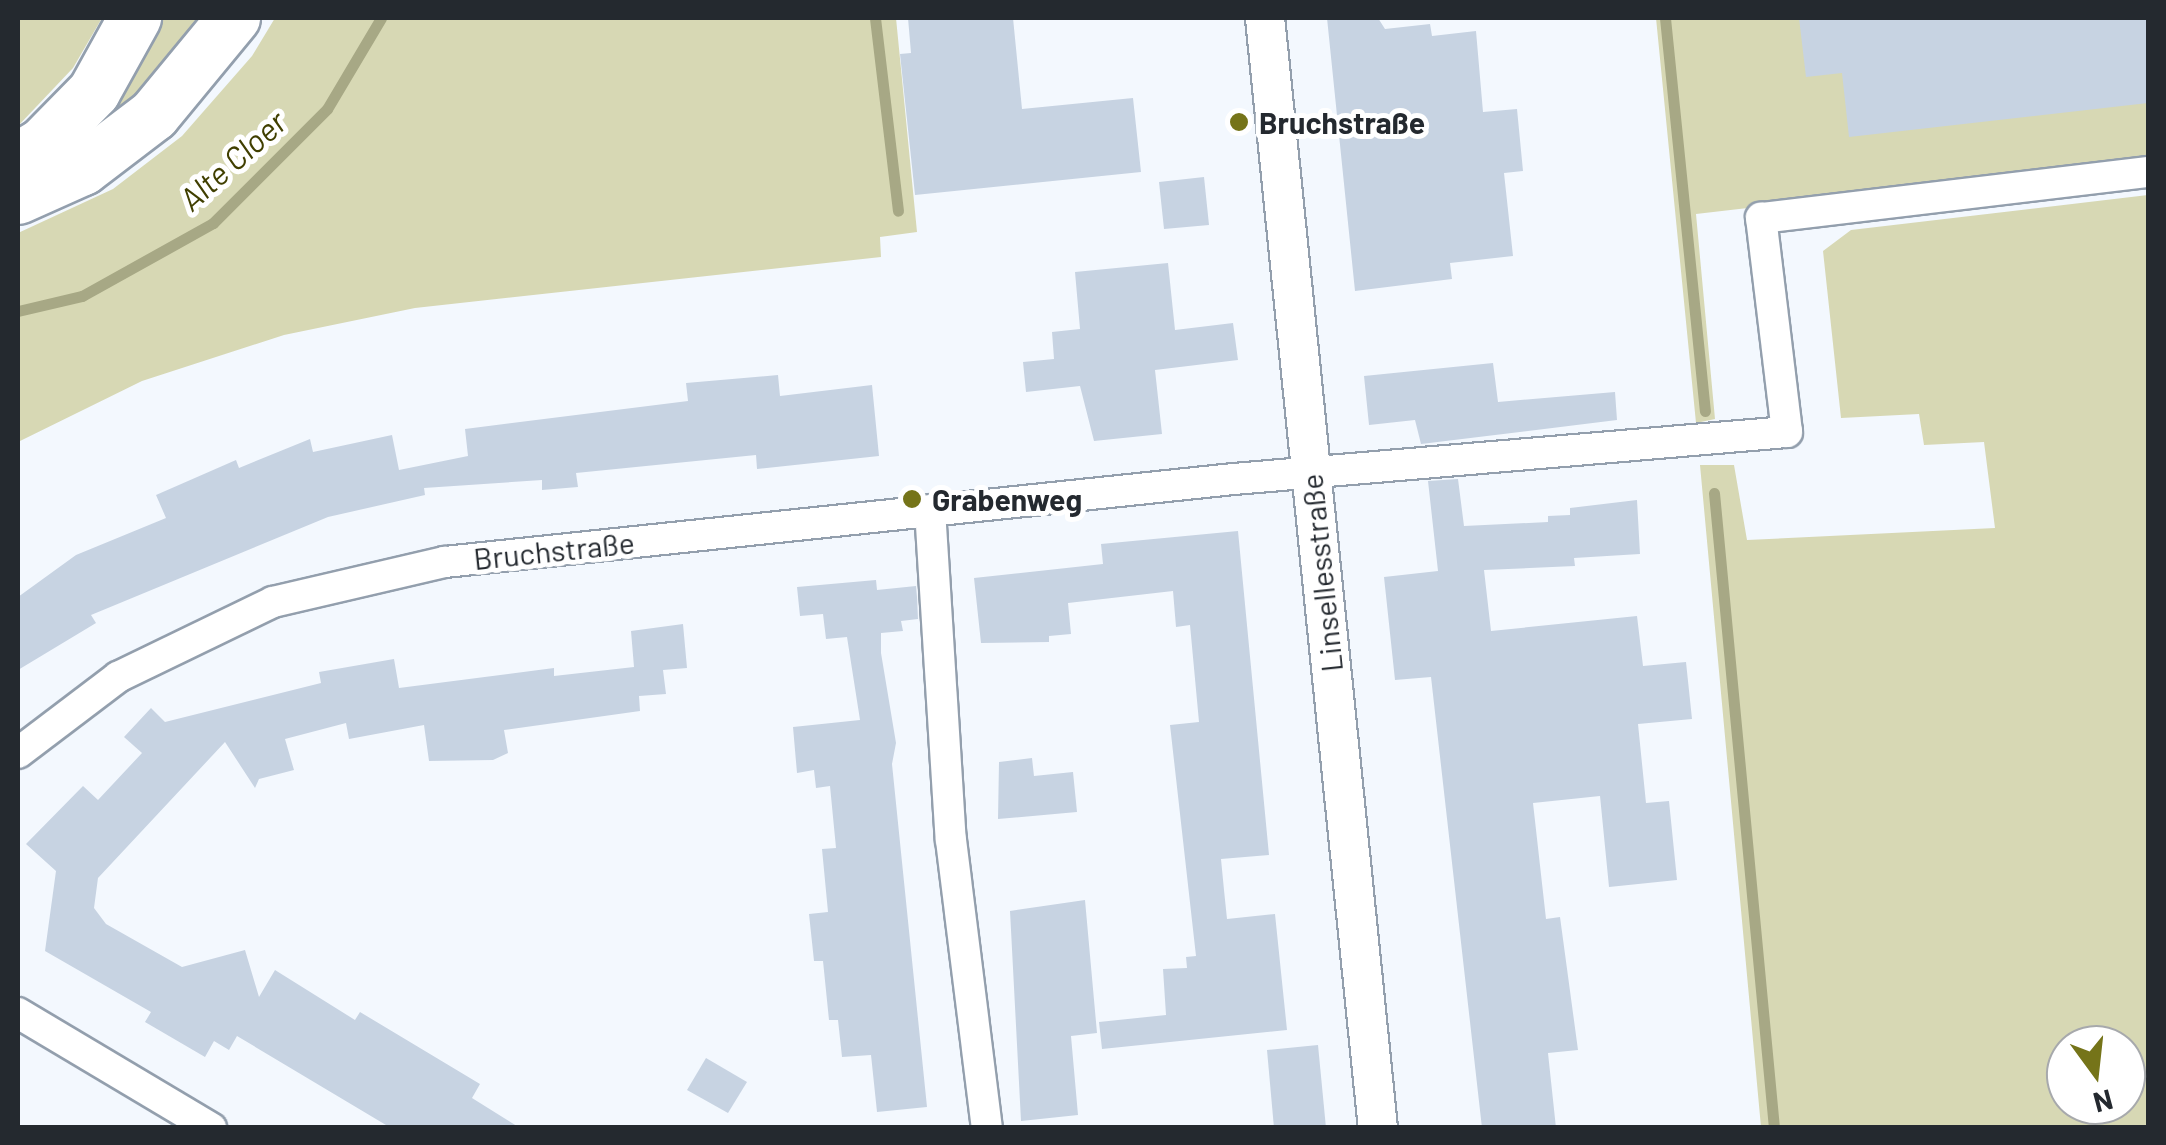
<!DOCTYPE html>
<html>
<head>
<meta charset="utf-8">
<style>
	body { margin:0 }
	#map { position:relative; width:2166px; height:1145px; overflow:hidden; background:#f3f8fe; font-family:Barlow,sans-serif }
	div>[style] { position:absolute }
	.green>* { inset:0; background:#d7d8b4 }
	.stream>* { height:11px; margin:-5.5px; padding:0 5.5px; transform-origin:5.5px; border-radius:5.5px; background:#a7a885 }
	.building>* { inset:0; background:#c7d3e2 }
	.roads { filter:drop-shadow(2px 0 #939fad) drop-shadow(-2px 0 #939fad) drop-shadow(0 2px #939fad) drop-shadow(0 -2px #939fad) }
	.minor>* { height:30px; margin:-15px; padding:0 15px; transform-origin:15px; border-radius:15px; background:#fff }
	.tertiary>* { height:38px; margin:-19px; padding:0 19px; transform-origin:19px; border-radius:19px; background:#fff }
	.motorway>* { height:52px; margin:-26px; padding:0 26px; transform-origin:26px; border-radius:26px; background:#fff }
	.dots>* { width:28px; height:28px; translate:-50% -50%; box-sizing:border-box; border:5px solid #fff; border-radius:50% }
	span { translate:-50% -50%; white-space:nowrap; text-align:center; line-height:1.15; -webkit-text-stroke:10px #fff; paint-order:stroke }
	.poi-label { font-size:30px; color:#24292f; font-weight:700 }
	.left { translate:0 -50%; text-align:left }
	.street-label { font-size:30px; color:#24292f }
	.water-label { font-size:32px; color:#403f00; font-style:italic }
	.frame { position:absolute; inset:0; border:20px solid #24292f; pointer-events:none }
	.north { position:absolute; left:2046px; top:1025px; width:100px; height:100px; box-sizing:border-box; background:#fff; border:2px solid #a7a9ac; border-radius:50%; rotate:165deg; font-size:28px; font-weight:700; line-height:40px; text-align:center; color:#24292f }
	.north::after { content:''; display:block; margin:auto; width:35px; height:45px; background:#757419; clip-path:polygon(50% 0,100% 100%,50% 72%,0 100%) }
</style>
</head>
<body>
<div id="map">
	<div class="green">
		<div style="clip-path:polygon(18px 18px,102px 18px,73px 68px,18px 126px)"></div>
		<div style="clip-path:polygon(146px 18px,215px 18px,138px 108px,61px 145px)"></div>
		<div style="clip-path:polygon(275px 18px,896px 18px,917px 232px,880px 237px,881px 257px,415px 308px,284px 335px,142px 381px,18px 442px,18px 233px,113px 189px,182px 136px,252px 56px)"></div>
		<div style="clip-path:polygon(1656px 18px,2148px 18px,2148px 162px,1696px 214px,1715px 419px,1696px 423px)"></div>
		<div style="clip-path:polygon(evenodd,2148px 195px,2148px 1127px,1761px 1127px,1700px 465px,1734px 465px,1747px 540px,1995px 528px,1984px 442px,1924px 445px,1919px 414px,1841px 418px,1823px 251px,1851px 230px,2148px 195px,2066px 1045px,2126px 1045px,2126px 1105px,2066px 1105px,2066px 1045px)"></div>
	</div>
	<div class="stream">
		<div style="left:875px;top:18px;width:194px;rotate:83.2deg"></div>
		<div style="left:1665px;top:18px;width:395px;rotate:84.2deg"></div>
		<div style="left:18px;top:311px;width:66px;rotate:-13.2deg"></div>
		<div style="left:82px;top:296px;width:150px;rotate:-29.1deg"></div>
		<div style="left:213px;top:223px;width:161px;rotate:-45deg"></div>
		<div style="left:327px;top:109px;width:106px;rotate:-59.3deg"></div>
		<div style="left:1714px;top:493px;width:638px;rotate:84.6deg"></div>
	</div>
	<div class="building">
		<div style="clip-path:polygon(908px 18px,1013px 18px,1022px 109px,1133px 98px,1141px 172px,915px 195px,900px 54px,911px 53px)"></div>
		<div style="clip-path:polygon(1327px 18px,1378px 18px,1385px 29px,1430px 24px,1432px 36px,1476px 31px,1483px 112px,1517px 109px,1523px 171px,1504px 173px,1513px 256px,1450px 263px,1452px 279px,1355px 291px)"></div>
		<div style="clip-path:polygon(1799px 18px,2148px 18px,2148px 103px,1849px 137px,1842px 73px,1806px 77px)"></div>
		<div style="clip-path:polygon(1204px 177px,1209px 225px,1164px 229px,1159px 182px)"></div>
		<div style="clip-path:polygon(1168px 263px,1175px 330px,1233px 323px,1238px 360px,1155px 370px,1162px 434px,1094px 441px,1080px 386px,1026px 392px,1023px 362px,1054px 359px,1052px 332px,1080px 329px,1075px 272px)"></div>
		<div style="clip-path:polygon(1493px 363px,1498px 402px,1615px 392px,1617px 420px,1421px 444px,1415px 420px,1369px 425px,1364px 376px)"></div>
		<div style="clip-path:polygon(778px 375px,780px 396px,872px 385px,879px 456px,757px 469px,756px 455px,576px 473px,578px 487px,542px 490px,542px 480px,424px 488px,425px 495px,328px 517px,91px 615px,96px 623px,18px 670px,18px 597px,76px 555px,166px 518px,156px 495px,236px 460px,239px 468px,310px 439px,313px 452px,392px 435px,399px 470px,468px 456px,465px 429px,688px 401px,686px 383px)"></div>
		<div style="clip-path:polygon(1458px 479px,1464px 526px,1548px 522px,1548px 516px,1570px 515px,1570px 508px,1637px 500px,1640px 554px,1574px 558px,1575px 566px,1484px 570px,1491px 631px,1637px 616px,1643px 666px,1686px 662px,1692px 719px,1638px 724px,1646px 803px,1669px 801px,1677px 880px,1609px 887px,1600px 796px,1533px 803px,1546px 919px,1560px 917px,1578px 1050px,1548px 1053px,1556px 1128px,1482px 1128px,1431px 677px,1395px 680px,1384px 577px,1438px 571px,1428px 481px)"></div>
		<div style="clip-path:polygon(1238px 531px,1269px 855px,1221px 859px,1224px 890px,1227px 919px,1275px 914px,1287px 1030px,1102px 1049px,1099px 1022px,1166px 1015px,1163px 969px,1187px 968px,1186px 957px,1196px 956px,1170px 725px,1199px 722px,1190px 625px,1176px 627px,1173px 591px,1068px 603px,1071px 634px,1049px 636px,1049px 642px,981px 643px,974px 578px,1103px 564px,1101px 544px)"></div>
		<div style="clip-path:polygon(876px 580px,877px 590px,916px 586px,917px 597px,918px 619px,901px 621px,903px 631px,881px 633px,881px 653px,896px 743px,892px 764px,927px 1107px,877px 1112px,871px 1055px,842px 1057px,838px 1020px,829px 1020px,823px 961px,814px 961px,809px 914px,828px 912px,822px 849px,836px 848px,830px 786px,816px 788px,814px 770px,797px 773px,793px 727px,860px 720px,847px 637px,826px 639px,823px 614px,800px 616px,797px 587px)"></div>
		<div style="clip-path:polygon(683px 624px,687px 668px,663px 670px,666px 694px,639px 696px,640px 711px,504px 730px,508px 753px,493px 760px,429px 761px,424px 725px,349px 739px,346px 723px,285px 739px,294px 770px,259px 779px,255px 788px,225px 742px,98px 878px,94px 908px,106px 924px,182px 967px,245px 950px,259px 997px,275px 970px,355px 1020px,360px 1012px,480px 1084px,472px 1098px,520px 1128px,391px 1128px,237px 1036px,229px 1050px,214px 1041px,205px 1057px,145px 1022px,151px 1012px,45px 951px,56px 871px,26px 844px,83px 786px,98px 800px,142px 753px,124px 737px,151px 708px,165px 722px,321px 683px,319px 672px,394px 659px,399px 688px,554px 668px,554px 676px,634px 667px,631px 631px)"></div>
		<div style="clip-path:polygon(1032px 758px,1034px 776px,1073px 772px,1077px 812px,998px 819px,999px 762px)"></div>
		<div style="clip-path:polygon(1085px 900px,1097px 1033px,1071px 1036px,1078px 1115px,1021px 1121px,1010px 911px)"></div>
		<div style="clip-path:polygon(1318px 1045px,1326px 1128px,1274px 1128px,1267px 1050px)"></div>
		<div style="clip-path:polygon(706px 1058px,747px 1082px,728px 1113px,687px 1090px)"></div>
	</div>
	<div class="roads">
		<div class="minor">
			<div style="left:930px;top:510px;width:331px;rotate:86.4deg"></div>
			<div style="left:951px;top:840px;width:290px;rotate:82.9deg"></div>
			<div style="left:18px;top:753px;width:126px;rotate:-37.2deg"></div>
			<div style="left:118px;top:677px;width:172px;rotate:-25.8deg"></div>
			<div style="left:273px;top:602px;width:177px;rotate:-13.1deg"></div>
			<div style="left:445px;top:562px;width:793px;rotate:-6.01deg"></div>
			<div style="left:1234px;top:479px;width:555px;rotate:-4.86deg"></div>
			<div style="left:1787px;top:432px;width:216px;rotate:-96.9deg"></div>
			<div style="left:1761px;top:218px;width:390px;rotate:-6.8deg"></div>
			<div style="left:18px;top:1013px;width:225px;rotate:30.8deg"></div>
		</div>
		<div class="tertiary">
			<div style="left:1265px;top:18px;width:1116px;rotate:84.19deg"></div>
		</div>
		<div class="motorway">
			<div style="left:18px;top:159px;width:29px;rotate:-31deg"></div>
			<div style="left:43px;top:144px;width:73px;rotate:-45.6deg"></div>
			<div style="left:94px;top:92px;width:85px;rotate:-61deg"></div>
			<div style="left:18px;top:198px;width:71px;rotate:-24deg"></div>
			<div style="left:83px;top:169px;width:89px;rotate:-37.3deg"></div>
			<div style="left:154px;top:115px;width:126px;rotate:-50.5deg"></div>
		</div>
	</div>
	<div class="dots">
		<div style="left:1239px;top:122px;background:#757419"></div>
		<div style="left:912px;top:499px;background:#757419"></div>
	</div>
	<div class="poi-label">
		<span class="left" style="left:1259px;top:122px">Bruchstraße</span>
		<span class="left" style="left:932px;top:499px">Grabenweg</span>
	</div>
	<div class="street-label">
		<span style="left:554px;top:550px;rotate:-6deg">Bruchstraße</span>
		<span style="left:1321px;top:573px;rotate:-96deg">Linsellesstraße</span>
	</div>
	<div class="water-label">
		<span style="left:232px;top:160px;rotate:-42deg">Alte Cloer</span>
	</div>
	<div class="frame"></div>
	<div class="north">N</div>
</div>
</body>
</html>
